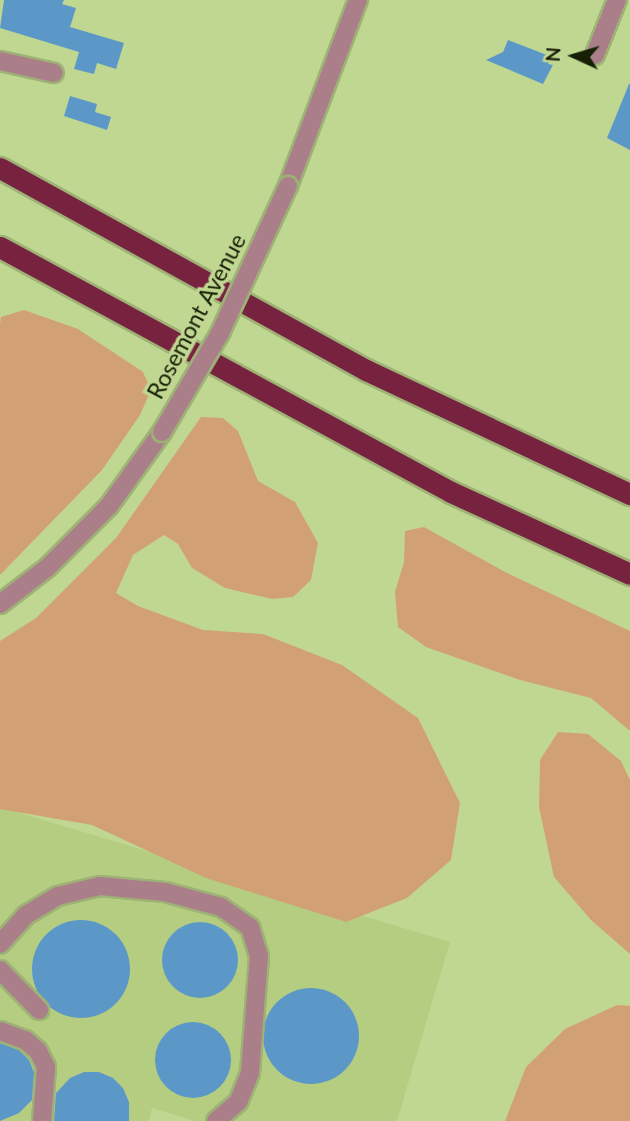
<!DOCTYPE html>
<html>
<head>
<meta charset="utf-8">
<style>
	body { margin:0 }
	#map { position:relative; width:630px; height:1121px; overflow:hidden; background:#c0d792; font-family:Lato,sans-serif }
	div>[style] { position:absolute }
	.built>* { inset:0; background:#b4cd81 }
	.green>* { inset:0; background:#d1a175 }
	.building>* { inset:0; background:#5c98c7 }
	.round { border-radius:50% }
	.roads { filter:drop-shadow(2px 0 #9eb276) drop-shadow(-2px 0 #9eb276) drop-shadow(0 2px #9eb276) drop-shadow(0 -2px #9eb276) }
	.minor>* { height:18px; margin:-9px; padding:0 9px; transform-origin:9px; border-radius:9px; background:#aa7f89 }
	.highway>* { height:21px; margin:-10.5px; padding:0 10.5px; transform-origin:10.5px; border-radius:10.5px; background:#77223f }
	.bridges { filter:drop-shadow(2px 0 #9eb276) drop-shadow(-2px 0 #9eb276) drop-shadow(0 2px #9eb276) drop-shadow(0 -2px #9eb276) }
	.minor-bridge>* { height:18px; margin:-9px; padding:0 9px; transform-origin:9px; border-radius:9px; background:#aa7f89 }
	span { translate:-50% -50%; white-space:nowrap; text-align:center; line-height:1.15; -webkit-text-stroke:7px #c0d792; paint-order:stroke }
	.street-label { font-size:23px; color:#171f04 }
	.north { position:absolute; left:539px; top:21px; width:70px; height:70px; -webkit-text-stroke:5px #c0d792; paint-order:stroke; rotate:274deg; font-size:19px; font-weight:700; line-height:28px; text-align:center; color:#171f04 }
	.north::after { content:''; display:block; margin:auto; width:24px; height:32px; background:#171f04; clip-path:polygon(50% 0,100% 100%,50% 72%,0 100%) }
</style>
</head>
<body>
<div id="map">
	<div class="built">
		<div style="clip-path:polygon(0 807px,450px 942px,397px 1121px,195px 1121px,152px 1108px,149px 1121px,0 1121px)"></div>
	</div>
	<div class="green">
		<div style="clip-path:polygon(24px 310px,78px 329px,143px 372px,151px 390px,140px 415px,102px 470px,0 575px,0 324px,1px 317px)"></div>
		<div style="clip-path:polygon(201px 417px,223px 418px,238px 431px,258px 481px,295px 502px,318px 543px,311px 580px,293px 597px,272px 599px,225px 588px,192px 568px,178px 544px,164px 535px,133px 555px,116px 593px,138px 606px,203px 630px,263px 634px,342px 665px,418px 718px,460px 803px,451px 860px,407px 898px,346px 922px,206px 878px,92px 825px,0 809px,0 641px,36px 618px,116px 538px)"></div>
		<div style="clip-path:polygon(424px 527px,507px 573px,630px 631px,630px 731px,591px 698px,520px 680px,426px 647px,398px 627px,395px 592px,404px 562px,405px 531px)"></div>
		<div style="clip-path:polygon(558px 732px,588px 734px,621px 761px,630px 780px,630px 954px,591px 920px,554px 877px,539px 807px,540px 760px)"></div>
		<div style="clip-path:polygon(617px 1005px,630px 1006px,630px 1121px,505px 1121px,526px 1067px,565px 1029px)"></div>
	</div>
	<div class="building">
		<div style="clip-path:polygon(4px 0,64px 0,62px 4px,76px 8px,70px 27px,124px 43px,116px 69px,97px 63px,94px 74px,74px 69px,79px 52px,0 28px)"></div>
		<div style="clip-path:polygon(508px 40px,552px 57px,548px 64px,553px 65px,543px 84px,486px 60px,503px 52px)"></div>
		<div style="clip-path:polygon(629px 84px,630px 84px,630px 150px,607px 138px)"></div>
		<div style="clip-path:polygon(70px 96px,97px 104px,95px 112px,111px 117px,107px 130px,64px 116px)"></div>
		<div class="round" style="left:32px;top:920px;width:98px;height:98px"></div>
		<div class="round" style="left:162px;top:922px;width:76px;height:76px"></div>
		<div class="round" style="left:263px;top:988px;width:96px;height:96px"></div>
		<div class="round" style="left:155px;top:1022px;width:76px;height:76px"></div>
		<div style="clip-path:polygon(0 1043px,19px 1050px,29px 1060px,34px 1072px,32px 1100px,19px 1113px,0 1121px)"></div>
		<div style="clip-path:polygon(84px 1072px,99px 1072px,113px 1078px,123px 1088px,129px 1102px,129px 1121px,54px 1121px,56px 1093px,70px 1078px)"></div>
	</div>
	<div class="roads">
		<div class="minor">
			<div style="left:595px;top:55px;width:59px;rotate:-68.2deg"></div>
			<div style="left:0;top:61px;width:55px;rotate:12.5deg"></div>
			<div style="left:288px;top:186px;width:199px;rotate:-69.4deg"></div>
			<div style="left:0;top:604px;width:61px;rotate:-37.6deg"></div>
			<div style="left:48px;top:567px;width:86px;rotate:-45deg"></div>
			<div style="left:109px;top:506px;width:91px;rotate:-54.4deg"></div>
			<div style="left:0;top:944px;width:39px;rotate:-48deg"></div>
			<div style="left:26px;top:915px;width:37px;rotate:-31deg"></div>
			<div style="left:58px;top:896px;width:43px;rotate:-13.4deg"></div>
			<div style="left:100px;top:886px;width:65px;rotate:5.3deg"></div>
			<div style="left:165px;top:892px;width:58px;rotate:15deg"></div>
			<div style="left:221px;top:907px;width:35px;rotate:35deg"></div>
			<div style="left:250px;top:927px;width:30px;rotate:73deg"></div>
			<div style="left:259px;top:956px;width:117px;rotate:94.4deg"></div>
			<div style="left:250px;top:1073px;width:31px;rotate:112deg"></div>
			<div style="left:238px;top:1102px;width:29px;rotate:139deg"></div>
			<div style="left:0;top:970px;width:56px;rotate:45.7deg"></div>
			<div style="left:0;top:1031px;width:27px;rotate:20deg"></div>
			<div style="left:25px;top:1040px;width:17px;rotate:40deg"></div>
			<div style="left:38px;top:1051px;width:18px;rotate:63deg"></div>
			<div style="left:46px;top:1067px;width:54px;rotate:94.2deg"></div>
		</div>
		<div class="highway">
			<div style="left:0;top:168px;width:418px;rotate:28.9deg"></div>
			<div style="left:366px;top:370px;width:292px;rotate:25.2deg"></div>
			<div style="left:0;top:247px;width:513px;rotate:28.51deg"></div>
			<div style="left:451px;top:492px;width:197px;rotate:24.6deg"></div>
		</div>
	</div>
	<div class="bridges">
		<div class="minor-bridge">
			<div style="left:162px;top:432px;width:115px;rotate:-59.6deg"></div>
			<div style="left:220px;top:333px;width:162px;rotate:-65.2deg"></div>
		</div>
	</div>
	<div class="street-label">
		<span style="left:196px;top:316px;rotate:-62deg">Rosemont Avenue</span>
	</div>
	<div class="north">N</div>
</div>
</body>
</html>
